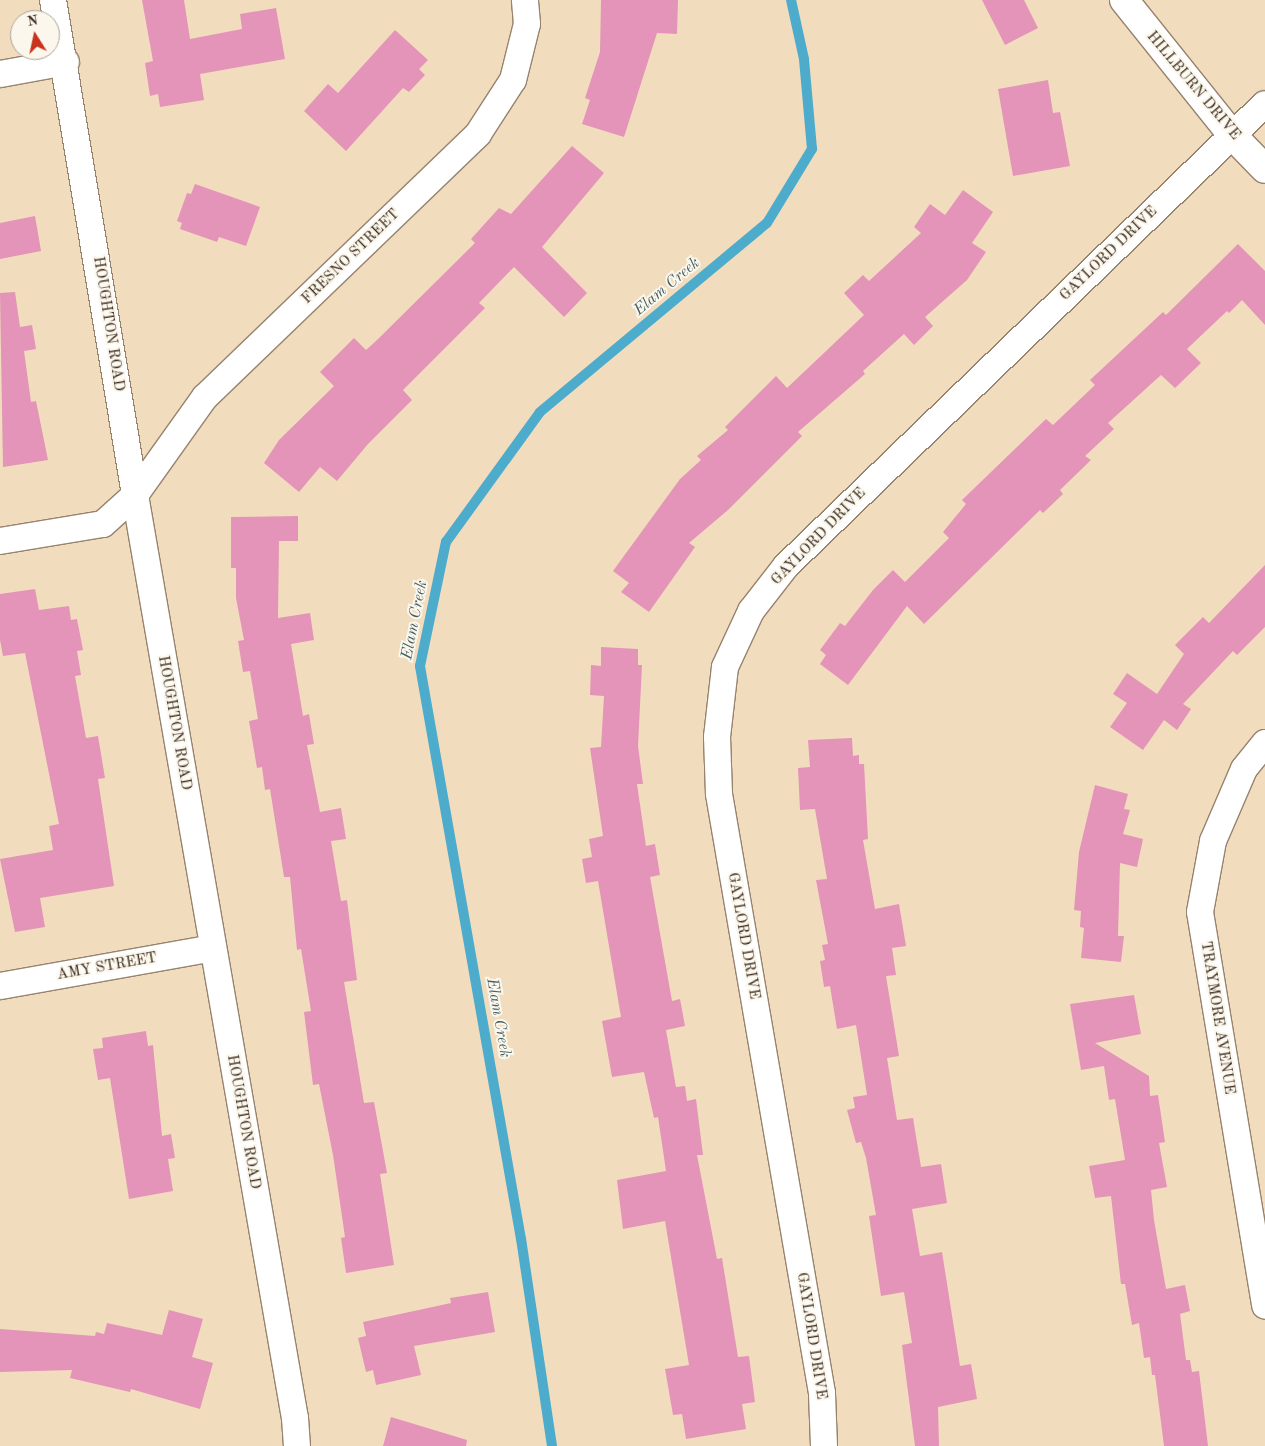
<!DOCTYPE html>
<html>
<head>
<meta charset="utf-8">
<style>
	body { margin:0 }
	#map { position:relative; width:1265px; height:1446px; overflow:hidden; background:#f2dcbe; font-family:"Old Standard TT",serif }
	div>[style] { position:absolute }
	.stream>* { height:10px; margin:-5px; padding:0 5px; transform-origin:5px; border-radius:5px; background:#4dabcc }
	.building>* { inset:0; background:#e394b8 }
	.roads { filter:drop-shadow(1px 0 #96836e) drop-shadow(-1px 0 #96836e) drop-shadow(0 1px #96836e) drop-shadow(0 -1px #96836e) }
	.minor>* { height:26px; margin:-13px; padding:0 13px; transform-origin:13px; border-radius:13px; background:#fff }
	.tertiary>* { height:28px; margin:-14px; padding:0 14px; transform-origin:14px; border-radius:14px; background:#fff }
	span { translate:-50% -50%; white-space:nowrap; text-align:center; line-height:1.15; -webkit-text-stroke:4px #fbf7ec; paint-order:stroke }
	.street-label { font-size:15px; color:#3b2a1e }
	.water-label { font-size:16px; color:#425e64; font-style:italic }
	.north { position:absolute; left:10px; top:10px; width:50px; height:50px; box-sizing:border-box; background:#fbf7ec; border:1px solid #aea59a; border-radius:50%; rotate:350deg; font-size:14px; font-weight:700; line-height:20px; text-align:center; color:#3b2a1e }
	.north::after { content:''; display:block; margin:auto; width:18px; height:22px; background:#c8321e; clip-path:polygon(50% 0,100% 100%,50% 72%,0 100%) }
</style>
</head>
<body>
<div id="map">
	<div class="stream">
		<div style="left:552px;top:1446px;width:209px;rotate:-98.5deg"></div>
		<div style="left:521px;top:1239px;width:582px;rotate:-100deg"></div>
		<div style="left:420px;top:666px;width:127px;rotate:-78.2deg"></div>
		<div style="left:446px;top:542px;width:160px;rotate:-54.1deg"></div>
		<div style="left:540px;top:412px;width:295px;rotate:-39.8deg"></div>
		<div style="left:767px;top:223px;width:87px;rotate:-58.7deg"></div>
		<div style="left:812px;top:149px;width:90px;rotate:-95.1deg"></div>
		<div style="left:804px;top:59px;width:60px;rotate:-102.4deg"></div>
	</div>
	<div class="building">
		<div style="clip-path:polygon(142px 0,184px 0,190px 39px,242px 29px,240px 14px,276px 8px,285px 59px,200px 74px,204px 100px,160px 107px,158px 94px,150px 96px,145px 63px,153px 61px)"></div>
		<div style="clip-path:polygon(601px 0,678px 0,677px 34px,657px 33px,624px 137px,582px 124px,590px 100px,585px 98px,600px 52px)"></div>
		<div style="clip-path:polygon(982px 0,1024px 0,1038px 28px,1005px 45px)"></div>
		<div style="clip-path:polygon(395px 30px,428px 60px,419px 69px,425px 75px,409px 92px,403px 88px,346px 151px,304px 111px,328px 84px,338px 93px)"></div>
		<div style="clip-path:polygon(1048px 80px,1053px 113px,1060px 112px,1070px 166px,1013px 176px,998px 89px)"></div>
		<div style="clip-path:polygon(572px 146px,604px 173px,542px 247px,587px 293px,564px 317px,514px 267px,479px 303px,485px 308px,403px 390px,412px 400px,368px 444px,337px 481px,320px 467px,299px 492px,264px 463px,279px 440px,334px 386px,320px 372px,354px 338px,366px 350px,376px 341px,475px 243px,471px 239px,499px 208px,511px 214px)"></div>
		<div style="clip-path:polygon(195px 184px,260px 207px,246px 246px,219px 237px,217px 242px,180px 229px,182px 223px,177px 221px,187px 193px,191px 194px)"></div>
		<div style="clip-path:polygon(963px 190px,993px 212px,972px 243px,986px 252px,967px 280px,925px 317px,933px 326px,914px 345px,904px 334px,863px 371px,865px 374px,798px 432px,802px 436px,728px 510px,689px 543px,695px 547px,649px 612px,621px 592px,629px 583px,613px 571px,680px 479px,701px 460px,697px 456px,728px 430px,725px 427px,776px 376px,787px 388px,864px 315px,844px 293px,863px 275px,869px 281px,921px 233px,914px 227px,930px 204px,945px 215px)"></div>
		<div style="clip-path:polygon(35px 216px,41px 251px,0 259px,0 223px)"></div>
		<div style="clip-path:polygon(1238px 244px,1265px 271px,1265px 325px,1242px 300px,1229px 313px,1227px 311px,1187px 349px,1201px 363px,1175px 388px,1161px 375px,1108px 423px,1114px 429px,1085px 456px,1091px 460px,1060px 490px,1063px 494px,1043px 513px,1040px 510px,924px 624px,907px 606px,848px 685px,820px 664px,826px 655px,820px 650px,840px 623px,845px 626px,873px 590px,893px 570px,905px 582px,949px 538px,943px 532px,966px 504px,962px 500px,1046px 419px,1053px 425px,1095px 385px,1090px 380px,1163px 312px,1166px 315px)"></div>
		<div style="clip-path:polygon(15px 292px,20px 327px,32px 325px,36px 349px,24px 351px,31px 402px,36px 401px,48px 460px,3px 467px,0 293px)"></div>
		<div style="clip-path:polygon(298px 516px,298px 541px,279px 541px,278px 618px,310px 613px,314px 640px,291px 644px,303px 716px,309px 714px,314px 744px,307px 745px,320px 812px,341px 808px,346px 839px,331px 841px,341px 901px,347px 900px,357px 980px,344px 982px,364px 1103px,374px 1102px,387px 1173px,380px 1174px,394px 1265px,346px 1273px,341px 1238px,345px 1237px,333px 1155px,319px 1084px,313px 1085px,304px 1012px,311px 1011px,301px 949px,297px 950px,290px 877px,284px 877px,270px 789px,265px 790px,262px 767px,257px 768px,249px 721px,258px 719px,250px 671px,243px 672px,238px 641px,244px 640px,236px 598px,236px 568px,231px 568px,231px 517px)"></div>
		<div style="clip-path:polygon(1265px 565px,1265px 627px,1237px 655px,1233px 651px,1183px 704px,1191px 709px,1177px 730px,1164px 720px,1143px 750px,1110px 727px,1127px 703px,1113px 694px,1127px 673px,1157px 694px,1184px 654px,1175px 645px,1203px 617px,1209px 623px)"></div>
		<div style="clip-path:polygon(35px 589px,39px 610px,69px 606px,71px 620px,77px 619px,83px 650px,77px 651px,81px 675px,75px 676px,86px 738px,98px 736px,105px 778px,98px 779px,114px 886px,40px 898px,45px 927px,15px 932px,0 859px,53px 850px,49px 826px,59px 824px,25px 653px,3px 656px,0 640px,0 594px)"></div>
		<div style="clip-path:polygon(601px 647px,638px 649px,638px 665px,642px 665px,638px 746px,643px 784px,637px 784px,646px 846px,655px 844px,660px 875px,650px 877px,672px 1001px,680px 999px,685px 1026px,666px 1030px,676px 1087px,685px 1086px,687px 1101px,696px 1099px,703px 1155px,697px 1155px,717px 1259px,722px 1258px,738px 1357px,749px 1356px,755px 1402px,742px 1404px,746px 1429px,686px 1439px,682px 1414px,673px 1415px,665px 1369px,689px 1365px,665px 1221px,623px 1229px,617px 1180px,666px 1171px,658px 1117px,654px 1118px,644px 1072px,612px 1077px,602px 1021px,621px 1017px,598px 881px,586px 883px,582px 859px,592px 857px,589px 839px,603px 836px,590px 748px,601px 747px,604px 696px,590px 695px,591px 665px,601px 666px)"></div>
		<div style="clip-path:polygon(852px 738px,853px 756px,859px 755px,859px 764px,864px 764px,868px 839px,863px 840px,875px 909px,899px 904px,906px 946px,892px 948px,896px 975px,886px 976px,899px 1056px,887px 1058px,897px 1120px,913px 1118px,921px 1167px,941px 1164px,947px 1203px,912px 1209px,920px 1256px,942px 1252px,960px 1366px,971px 1364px,977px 1399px,938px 1407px,939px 1446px,915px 1446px,904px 1361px,902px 1345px,912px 1343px,904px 1292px,881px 1296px,869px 1216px,876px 1215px,866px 1158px,861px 1142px,856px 1143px,847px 1110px,855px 1108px,853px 1097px,867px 1095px,856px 1025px,837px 1029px,830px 986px,824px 987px,820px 961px,825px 960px,822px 945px,828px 944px,816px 880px,827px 879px,815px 809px,800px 810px,798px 768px,810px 767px,808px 740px)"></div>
		<div style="clip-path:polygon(1095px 785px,1128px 794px,1124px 809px,1130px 810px,1123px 834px,1143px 839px,1137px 867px,1120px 863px,1118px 936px,1124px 936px,1121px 962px,1081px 958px,1084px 928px,1080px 927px,1081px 911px,1074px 910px,1079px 852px)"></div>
		<div style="clip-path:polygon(1134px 995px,1141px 1034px,1095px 1043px,1149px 1076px,1150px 1096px,1158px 1095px,1165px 1142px,1159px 1143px,1167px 1187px,1151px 1190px,1154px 1220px,1166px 1289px,1185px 1285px,1190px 1311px,1180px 1314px,1186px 1360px,1190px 1360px,1192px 1372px,1199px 1371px,1208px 1446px,1164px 1446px,1155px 1375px,1152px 1375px,1150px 1357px,1144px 1358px,1139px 1323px,1132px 1325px,1125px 1284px,1121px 1284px,1111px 1196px,1095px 1198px,1089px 1166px,1125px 1160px,1115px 1099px,1109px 1100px,1104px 1066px,1081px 1070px,1070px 1004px)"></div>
		<div style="clip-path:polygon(146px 1031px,148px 1046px,153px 1045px,162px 1136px,171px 1134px,175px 1158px,168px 1159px,173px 1191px,129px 1199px,110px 1078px,98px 1080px,93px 1049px,103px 1048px,102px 1038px)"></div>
		<div style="clip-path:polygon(488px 1292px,495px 1332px,414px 1346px,421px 1375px,376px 1385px,373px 1370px,366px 1372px,358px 1338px,366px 1336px,363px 1322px,451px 1303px,450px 1298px)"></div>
		<div style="clip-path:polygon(169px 1310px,203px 1319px,192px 1357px,213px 1363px,200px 1409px,131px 1389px,130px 1392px,70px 1378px,72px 1370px,0 1372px,0 1329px,95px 1336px,96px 1332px,104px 1334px,107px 1323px,162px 1335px)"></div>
		<div style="clip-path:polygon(391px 1417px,467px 1440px,466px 1446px,383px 1446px)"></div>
	</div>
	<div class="roads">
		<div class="minor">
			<div style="left:53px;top:0;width:502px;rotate:80.59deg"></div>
			<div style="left:135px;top:495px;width:937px;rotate:80.17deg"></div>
			<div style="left:295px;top:1418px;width:28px;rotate:86deg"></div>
			<div style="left:0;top:74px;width:67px;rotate:-10.3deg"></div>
			<div style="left:0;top:541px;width:104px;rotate:-9.4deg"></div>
			<div style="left:103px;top:524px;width:43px;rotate:-42.2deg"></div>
			<div style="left:135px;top:495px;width:120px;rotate:-54.5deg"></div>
			<div style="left:205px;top:397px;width:379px;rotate:-43.9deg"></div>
			<div style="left:478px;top:134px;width:64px;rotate:-57.1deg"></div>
			<div style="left:513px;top:80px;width:58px;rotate:-76deg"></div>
			<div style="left:527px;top:24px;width:24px;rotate:-95deg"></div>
			<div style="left:1265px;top:743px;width:33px;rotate:129deg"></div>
			<div style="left:1244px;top:769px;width:78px;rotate:113.3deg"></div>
			<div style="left:1213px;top:841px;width:72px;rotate:100.4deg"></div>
			<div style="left:1200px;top:912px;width:399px;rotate:80.6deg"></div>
			<div style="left:0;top:986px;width:216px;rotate:-10.1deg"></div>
			<div style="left:824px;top:1446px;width:53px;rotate:-92.2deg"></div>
			<div style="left:822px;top:1393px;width:608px;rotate:-99.76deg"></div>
			<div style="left:719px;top:794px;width:57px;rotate:-92deg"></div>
			<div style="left:717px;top:737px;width:70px;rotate:-83.5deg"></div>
			<div style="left:725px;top:667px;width:62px;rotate:-65.1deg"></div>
			<div style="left:751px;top:611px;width:57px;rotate:-52.1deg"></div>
			<div style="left:786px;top:566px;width:665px;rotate:-43.97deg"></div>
		</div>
		<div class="tertiary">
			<div style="left:1124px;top:0;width:173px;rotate:51.3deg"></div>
			<div style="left:1232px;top:135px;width:47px;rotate:45.9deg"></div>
		</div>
	</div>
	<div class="street-label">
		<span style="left:1193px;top:86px;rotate:50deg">HILLBURN DRIVE</span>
		<span style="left:1109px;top:254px;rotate:-44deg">GAYLORD DRIVE</span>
		<span style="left:351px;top:257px;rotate:-44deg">FRESNO STREET</span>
		<span style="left:108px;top:324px;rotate:81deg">HOUGHTON ROAD</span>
		<span style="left:819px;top:537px;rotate:-46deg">GAYLORD DRIVE</span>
		<span style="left:174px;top:723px;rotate:80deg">HOUGHTON ROAD</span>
		<span style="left:743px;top:936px;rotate:80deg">GAYLORD DRIVE</span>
		<span style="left:107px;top:967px;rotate:-10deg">AMY STREET</span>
		<span style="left:1217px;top:1018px;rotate:81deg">TRAYMORE AVENUE</span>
		<span style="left:243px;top:1122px;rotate:80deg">HOUGHTON ROAD</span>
		<span style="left:811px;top:1336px;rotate:81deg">GAYLORD DRIVE</span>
	</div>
	<div class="water-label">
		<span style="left:667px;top:287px;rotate:-40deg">Elam Creek</span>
		<span style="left:415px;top:620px;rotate:-79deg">Elam Creek</span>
		<span style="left:498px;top:1018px;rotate:80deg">Elam Creek</span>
	</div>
	<div class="north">N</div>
</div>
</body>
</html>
